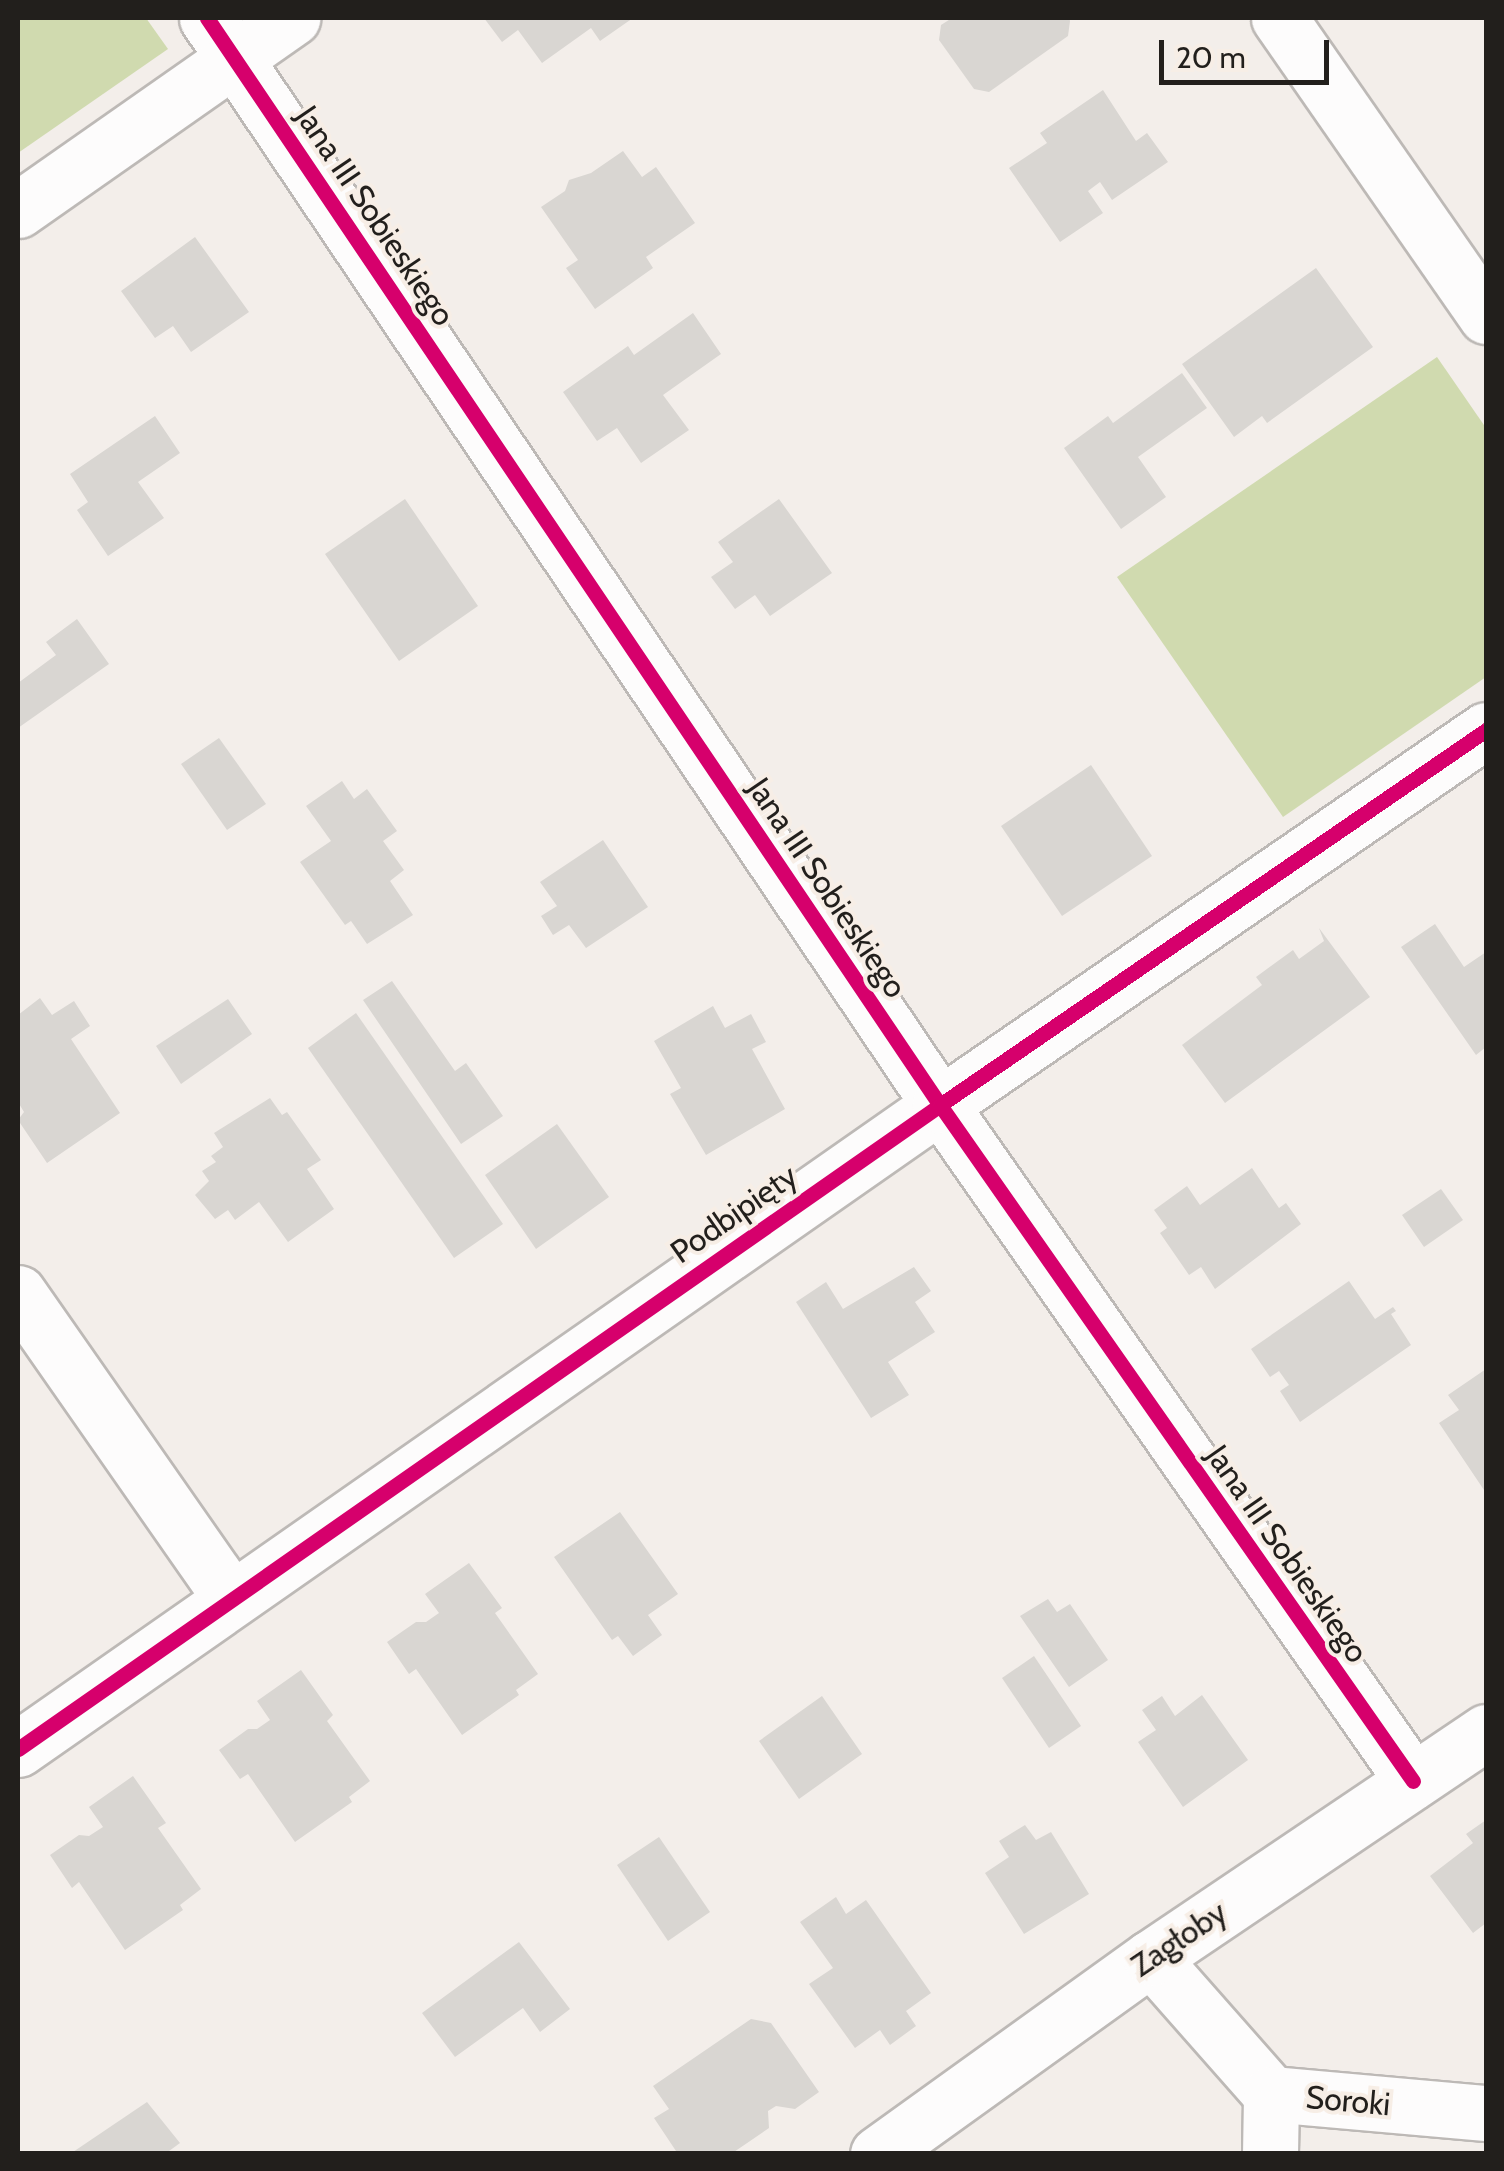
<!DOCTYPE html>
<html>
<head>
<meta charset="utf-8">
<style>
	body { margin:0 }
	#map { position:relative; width:1504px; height:2171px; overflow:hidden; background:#f3eeea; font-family:Cabin,sans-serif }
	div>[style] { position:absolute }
	.forest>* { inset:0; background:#d0daaf }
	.building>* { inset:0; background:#d9d6d2 }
	.roads { filter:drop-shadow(2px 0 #bdb9b6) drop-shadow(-2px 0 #bdb9b6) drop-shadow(0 2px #bdb9b6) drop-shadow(0 -2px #bdb9b6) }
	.minor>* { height:55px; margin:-27.5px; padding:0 27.5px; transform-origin:27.5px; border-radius:27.5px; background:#fdfcfc }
	.cycleway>* { height:15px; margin:-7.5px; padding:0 7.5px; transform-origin:7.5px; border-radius:7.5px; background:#d6006c }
	span { translate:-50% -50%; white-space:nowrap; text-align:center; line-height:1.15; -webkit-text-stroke:8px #f7eee6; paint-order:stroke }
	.street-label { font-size:32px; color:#221f1c }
	.frame { position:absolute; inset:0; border:20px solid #221f1c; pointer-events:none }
	.scale { position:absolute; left:1159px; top:40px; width:170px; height:45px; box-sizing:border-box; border:5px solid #221f1c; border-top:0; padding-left:12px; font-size:30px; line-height:35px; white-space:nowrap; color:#221f1c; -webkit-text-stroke:8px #f7eee6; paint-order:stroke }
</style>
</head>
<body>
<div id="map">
	<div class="forest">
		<div style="clip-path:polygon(18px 18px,146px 18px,168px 49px,18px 153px)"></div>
		<div style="clip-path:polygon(1437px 357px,1486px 428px,1486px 677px,1283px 817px,1117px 577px)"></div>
	</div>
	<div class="building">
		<div style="clip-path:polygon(484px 18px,633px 18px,600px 41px,591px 28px,542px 63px,518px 30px,502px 42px)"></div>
		<div style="clip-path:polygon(952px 18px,1069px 18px,1070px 21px,1068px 36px,989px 92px,974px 89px,939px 40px,941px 25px)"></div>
		<div style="clip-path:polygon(1103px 90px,1136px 141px,1147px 133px,1168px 162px,1112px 200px,1100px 182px,1088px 191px,1103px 213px,1060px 242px,1009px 168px,1047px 143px,1040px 133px)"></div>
		<div style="clip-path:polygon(623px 151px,642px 177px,656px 167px,695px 223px,646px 257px,653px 268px,595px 309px,566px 268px,578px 260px,541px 207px,565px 191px,569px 180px,591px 173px)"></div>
		<div style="clip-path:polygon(195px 237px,249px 312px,191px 352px,173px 326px,155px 338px,121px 291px)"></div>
		<div style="clip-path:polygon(1316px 268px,1373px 347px,1267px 423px,1262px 416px,1234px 437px,1182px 364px)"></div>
		<div style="clip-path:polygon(693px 313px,721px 354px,663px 395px,689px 430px,641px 463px,617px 428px,597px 441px,563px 392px,628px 346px,634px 355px)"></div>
		<div style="clip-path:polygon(1182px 373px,1207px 408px,1138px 457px,1166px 497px,1121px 529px,1064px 448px,1108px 416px,1113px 423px)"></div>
		<div style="clip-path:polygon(155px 416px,180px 453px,138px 482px,164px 518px,108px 556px,77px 510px,88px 502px,70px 474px)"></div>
		<div style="clip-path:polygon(405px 499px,478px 606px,399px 661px,325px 554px)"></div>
		<div style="clip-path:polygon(779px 499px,832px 573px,770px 616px,755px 595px,735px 609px,711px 577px,733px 562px,718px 542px)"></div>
		<div style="clip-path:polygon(77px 619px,109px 664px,18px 728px,18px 683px,56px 655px,46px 642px)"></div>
		<div style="clip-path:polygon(219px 738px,266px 804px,227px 830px,181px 764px)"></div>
		<div style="clip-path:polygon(1091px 765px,1152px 856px,1062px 916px,1001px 826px)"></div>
		<div style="clip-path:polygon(342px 781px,354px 799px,367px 789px,397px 831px,383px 841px,404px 870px,390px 881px,413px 915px,367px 944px,351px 921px,345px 925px,300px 862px,331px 841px,306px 806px)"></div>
		<div style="clip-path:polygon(603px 840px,648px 907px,586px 948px,569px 925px,553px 935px,541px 916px,557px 906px,540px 882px)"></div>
		<div style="clip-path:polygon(1435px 924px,1464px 967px,1486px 952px,1486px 1047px,1476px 1055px,1401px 947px)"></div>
		<div style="clip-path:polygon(1319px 928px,1370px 997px,1225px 1103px,1182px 1045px,1262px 985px,1256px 977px,1293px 950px,1299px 959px,1324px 941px)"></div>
		<div style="clip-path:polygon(392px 981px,455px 1071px,466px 1063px,503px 1116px,461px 1144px,363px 1000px)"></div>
		<div style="clip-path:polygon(40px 998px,52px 1015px,74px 1001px,90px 1026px,71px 1039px,120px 1113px,47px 1163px,18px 1120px,24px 1112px,18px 1102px,18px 1015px)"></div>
		<div style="clip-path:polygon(228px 999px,252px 1034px,181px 1084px,156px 1046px)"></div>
		<div style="clip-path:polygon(713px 1006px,725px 1028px,751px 1014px,766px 1042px,752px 1049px,785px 1109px,706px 1155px,670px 1094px,681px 1088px,654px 1041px)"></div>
		<div style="clip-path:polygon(356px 1013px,503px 1224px,454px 1258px,308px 1048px)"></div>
		<div style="clip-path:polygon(270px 1098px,282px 1115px,287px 1112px,321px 1160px,307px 1169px,334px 1209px,288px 1242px,259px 1202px,235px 1220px,228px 1210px,215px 1219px,195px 1195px,209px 1181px,202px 1171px,216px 1162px,211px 1156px,223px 1147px,214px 1133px)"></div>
		<div style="clip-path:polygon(557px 1124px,609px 1197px,536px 1249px,485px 1175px)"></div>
		<div style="clip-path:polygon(1252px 1168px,1279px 1208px,1286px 1203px,1301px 1224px,1215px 1289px,1201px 1267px,1189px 1275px,1160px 1233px,1167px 1228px,1154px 1210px,1187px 1186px,1200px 1205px)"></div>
		<div style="clip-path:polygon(1441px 1189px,1463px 1220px,1424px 1247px,1402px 1215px)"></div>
		<div style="clip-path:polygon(914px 1267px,931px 1291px,915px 1302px,935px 1332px,888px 1362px,909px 1395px,871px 1418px,796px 1302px,826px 1282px,843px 1309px)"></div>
		<div style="clip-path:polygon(1349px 1281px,1375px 1319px,1393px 1307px,1396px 1311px,1391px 1314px,1411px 1345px,1300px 1422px,1280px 1391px,1289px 1385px,1279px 1371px,1270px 1377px,1251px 1349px)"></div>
		<div style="clip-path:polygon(1486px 1369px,1486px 1493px,1439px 1423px,1459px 1410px,1448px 1395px)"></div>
		<div style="clip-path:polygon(620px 1512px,678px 1594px,648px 1615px,662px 1635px,633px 1656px,618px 1636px,612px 1640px,554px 1557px)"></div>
		<div style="clip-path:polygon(469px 1563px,502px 1608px,495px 1613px,538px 1674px,516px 1690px,519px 1695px,462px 1735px,416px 1669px,409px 1674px,387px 1642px,416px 1622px,426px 1622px,439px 1613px,425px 1594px)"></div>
		<div style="clip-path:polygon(1048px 1599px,1057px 1612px,1070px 1604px,1108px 1660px,1069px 1687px,1020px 1616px)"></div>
		<div style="clip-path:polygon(1034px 1656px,1081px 1726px,1049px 1748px,1002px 1678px)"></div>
		<div style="clip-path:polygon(301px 1670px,333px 1715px,327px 1721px,370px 1781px,349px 1797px,352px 1802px,295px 1842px,248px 1774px,240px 1779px,219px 1750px,248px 1729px,257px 1729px,270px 1720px,257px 1701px)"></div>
		<div style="clip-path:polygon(1202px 1695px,1248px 1760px,1183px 1807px,1138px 1742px,1156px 1730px,1142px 1710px,1162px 1696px,1175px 1716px)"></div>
		<div style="clip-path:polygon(822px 1696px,862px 1754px,799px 1799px,759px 1741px)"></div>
		<div style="clip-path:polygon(133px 1776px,166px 1823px,158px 1828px,201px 1889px,180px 1905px,183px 1910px,125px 1950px,79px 1882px,72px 1888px,50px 1855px,79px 1835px,89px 1836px,103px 1827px,89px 1807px)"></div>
		<div style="clip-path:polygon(1486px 1820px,1486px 1923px,1473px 1933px,1430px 1876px,1473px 1843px,1466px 1834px)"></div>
		<div style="clip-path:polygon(1025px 1825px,1036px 1840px,1051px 1832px,1089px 1894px,1024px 1934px,985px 1873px,1009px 1857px,999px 1841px)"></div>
		<div style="clip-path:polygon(659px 1837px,710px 1912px,668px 1941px,617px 1865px)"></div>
		<div style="clip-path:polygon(836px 1897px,846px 1914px,866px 1900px,931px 1993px,906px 2011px,916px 2026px,890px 2045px,880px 2030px,855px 2048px,809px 1984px,833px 1968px,800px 1922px)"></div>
		<div style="clip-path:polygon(519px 1942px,570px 2009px,540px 2032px,523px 2008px,455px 2057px,422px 2013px)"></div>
		<div style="clip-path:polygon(751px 2019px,771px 2023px,819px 2092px,795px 2109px,776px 2106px,768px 2111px,769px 2128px,731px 2154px,678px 2154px,654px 2118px,669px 2109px,653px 2086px)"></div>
		<div style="clip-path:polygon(147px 2102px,180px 2143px,165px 2154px,70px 2154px)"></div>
	</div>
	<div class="roads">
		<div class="minor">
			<div style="left:207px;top:18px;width:1311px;rotate:56.01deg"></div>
			<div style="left:940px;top:1105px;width:825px;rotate:55.02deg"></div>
			<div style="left:1279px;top:18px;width:363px;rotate:55.2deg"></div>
			<div style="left:18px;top:210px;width:335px;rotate:-35deg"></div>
			<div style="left:18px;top:1293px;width:372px;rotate:55.1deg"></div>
			<div style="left:18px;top:1749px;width:1125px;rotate:-34.93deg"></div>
			<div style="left:940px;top:1105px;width:662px;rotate:-34.48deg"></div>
			<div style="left:1151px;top:1958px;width:181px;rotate:48.6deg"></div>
			<div style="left:1271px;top:2094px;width:216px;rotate:5.1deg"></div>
			<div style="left:878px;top:2154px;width:336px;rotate:-35.7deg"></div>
			<div style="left:1151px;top:1958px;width:404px;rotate:-34deg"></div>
			<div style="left:1270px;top:2154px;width:60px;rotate:-89deg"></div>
		</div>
	</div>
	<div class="cycleway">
		<div style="left:207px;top:18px;width:1311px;rotate:56.01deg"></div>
		<div style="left:940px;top:1105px;width:825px;rotate:55.02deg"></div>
		<div style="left:18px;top:1749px;width:1125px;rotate:-34.93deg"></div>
		<div style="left:940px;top:1105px;width:662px;rotate:-34.48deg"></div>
	</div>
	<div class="street-label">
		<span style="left:375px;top:216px;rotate:56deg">Jana III Sobieskiego</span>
		<span style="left:827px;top:888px;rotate:56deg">Jana III Sobieskiego</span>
		<span style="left:734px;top:1214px;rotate:-35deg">Podbipięty</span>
		<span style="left:1287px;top:1554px;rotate:55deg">Jana III Sobieskiego</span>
		<span style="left:1179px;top:1939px;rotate:-34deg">Zagłoby</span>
		<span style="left:1348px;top:2101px;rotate:5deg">Soroki</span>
	</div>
	<div class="frame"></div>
	<div class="scale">20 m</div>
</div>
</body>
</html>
